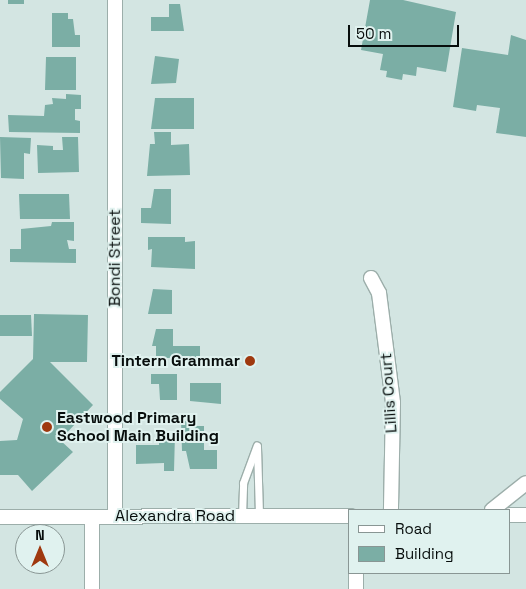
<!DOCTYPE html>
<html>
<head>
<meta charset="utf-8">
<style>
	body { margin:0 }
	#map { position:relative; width:526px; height:589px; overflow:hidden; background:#d3e5e2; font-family:"Space Grotesk",sans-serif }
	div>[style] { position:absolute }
	.building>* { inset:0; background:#7baea5 }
	.roads { filter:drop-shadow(1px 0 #9caeaa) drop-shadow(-1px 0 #9caeaa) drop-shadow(0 1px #9caeaa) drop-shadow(0 -1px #9caeaa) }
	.lane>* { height:7px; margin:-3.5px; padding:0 3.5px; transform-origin:3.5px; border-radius:3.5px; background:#fff }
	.street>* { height:14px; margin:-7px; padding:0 7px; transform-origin:7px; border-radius:7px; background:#fff }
	.dots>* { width:14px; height:14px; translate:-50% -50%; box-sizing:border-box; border:2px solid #e0f2ef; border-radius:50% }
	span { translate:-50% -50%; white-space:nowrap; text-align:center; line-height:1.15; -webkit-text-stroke:4px #e0f2ef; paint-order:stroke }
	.street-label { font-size:16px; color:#070d0c }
	.poi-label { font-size:16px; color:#070d0c; font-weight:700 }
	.right { translate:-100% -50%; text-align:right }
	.left { translate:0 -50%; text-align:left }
	.legend { position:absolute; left:348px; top:509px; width:162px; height:65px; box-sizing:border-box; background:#e0f2ef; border:1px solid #899694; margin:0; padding:6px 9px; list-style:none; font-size:15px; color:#070d0c }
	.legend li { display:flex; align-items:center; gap:10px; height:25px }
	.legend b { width:25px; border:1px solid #899694 }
	.north { position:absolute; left:15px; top:524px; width:50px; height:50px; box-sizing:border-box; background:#e0f2ef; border:1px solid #899694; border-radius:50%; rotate:0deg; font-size:14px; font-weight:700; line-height:20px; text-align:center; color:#070d0c }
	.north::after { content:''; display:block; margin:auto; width:18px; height:22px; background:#9f390f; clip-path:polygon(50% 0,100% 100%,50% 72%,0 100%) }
	.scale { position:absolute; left:348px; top:25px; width:111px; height:22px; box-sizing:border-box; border:2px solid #070d0c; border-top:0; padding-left:6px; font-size:15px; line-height:18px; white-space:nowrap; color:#070d0c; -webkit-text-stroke:4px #e0f2ef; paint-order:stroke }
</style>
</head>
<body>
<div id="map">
	<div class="building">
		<div style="clip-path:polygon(8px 0,24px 0,24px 4px,8px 4px)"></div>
		<div style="clip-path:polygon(370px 0,403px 0,456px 12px,446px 72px,417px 67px,416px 76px,403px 74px,402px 80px,386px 77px,387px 71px,380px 70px,383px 54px,361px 50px)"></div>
		<div style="clip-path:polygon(169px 4px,180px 4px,184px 31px,151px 31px,151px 17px,169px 17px)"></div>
		<div style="clip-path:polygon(52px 13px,68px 13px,68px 19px,73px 19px,75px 35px,80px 35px,80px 47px,52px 47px)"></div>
		<div style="clip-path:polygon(511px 35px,526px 40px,526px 137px,496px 133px,500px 108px,477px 105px,476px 111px,453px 107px,462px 48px,508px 55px)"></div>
		<div style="clip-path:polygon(155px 56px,179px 59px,176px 83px,151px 84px)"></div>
		<div style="clip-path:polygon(46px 57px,76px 57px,76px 90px,45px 90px)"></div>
		<div style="clip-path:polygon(66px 94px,81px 95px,81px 109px,75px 109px,75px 120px,80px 121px,80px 133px,9px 132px,8px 115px,44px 116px,45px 105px,53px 104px,52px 98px,66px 99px)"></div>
		<div style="clip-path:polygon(155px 98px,194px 98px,194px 129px,151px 129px)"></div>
		<div style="clip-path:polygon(154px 132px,171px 132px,171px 145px,189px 144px,190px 175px,147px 176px,150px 144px,155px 144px)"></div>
		<div style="clip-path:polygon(0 137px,31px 138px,30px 154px,24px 153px,24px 179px,1px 178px)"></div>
		<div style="clip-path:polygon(62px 137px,78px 137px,79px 172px,38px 173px,37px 145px,53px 146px,53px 150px,63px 150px)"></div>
		<div style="clip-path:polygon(154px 189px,171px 189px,171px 224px,141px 223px,141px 208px,151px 208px)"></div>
		<div style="clip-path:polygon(19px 194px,69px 194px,70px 219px,20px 219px)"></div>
		<div style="clip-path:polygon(52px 222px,74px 222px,74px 241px,67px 240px,69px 249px,76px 249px,76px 263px,10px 262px,10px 249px,21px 249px,21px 229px,51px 226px)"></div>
		<div style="clip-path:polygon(148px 237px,185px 237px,185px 242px,195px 241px,195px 269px,151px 267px,152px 249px,148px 250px)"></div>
		<div style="clip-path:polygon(153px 289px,172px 290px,172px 314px,148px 314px)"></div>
		<div style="clip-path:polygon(34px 314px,88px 315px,87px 362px,50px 362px,93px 405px,60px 440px,73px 452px,32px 491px,18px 475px,0 475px,0 441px,17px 440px,23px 419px,0 399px,0 392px,33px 359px)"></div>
		<div style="clip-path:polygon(0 315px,31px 315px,32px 336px,0 336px)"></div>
		<div style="clip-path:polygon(156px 329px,173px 329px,173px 346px,200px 346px,200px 358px,156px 358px,156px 346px,152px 346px)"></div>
		<div style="clip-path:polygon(151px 374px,177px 374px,177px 400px,160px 400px,159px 384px,151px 384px)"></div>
		<div style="clip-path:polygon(190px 383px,221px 383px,221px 404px,190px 401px)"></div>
		<div style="clip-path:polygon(181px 421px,191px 421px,191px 426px,204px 426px,204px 450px,217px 450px,217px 469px,190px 469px,186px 451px,182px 451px)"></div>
		<div style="clip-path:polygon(159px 434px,175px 434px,174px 471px,164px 471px,164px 463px,136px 464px,136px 445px,159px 445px)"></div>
	</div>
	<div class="roads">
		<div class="lane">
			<div style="left:257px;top:447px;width:69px;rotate:88.3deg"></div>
			<div style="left:242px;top:516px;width:33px;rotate:-88deg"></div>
			<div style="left:243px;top:483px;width:40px;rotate:-69.8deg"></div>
		</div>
		<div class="street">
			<div style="left:115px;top:0;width:516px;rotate:90deg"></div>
			<div style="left:371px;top:278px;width:17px;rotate:62deg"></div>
			<div style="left:379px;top:293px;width:111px;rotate:82.7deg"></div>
			<div style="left:393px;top:403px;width:107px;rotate:91.1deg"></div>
			<div style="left:492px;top:510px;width:43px;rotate:-38.5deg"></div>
			<div style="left:510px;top:515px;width:16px"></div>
			<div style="left:0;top:517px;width:350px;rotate:-0.2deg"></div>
			<div style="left:92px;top:517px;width:72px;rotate:90deg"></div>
			<div style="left:356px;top:589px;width:16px;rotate:-90deg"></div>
		</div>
	</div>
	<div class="dots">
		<div style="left:250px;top:361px;background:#9f390f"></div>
		<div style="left:47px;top:427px;background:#9f390f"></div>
	</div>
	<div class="street-label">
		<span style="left:115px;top:258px;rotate:-90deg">Bondi Street</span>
		<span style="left:389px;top:393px;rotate:-94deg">Lillis Court</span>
		<span style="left:175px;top:516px">Alexandra Road</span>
	</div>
	<div class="poi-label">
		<span class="right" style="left:240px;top:361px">Tintern Grammar</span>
		<span class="left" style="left:57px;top:427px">Eastwood Primary<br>School Main Building</span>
	</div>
	<ul class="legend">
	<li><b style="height:6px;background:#fff"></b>Road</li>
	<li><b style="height:14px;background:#7baea5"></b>Building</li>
	</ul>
	<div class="north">N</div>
	<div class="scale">50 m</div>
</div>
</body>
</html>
